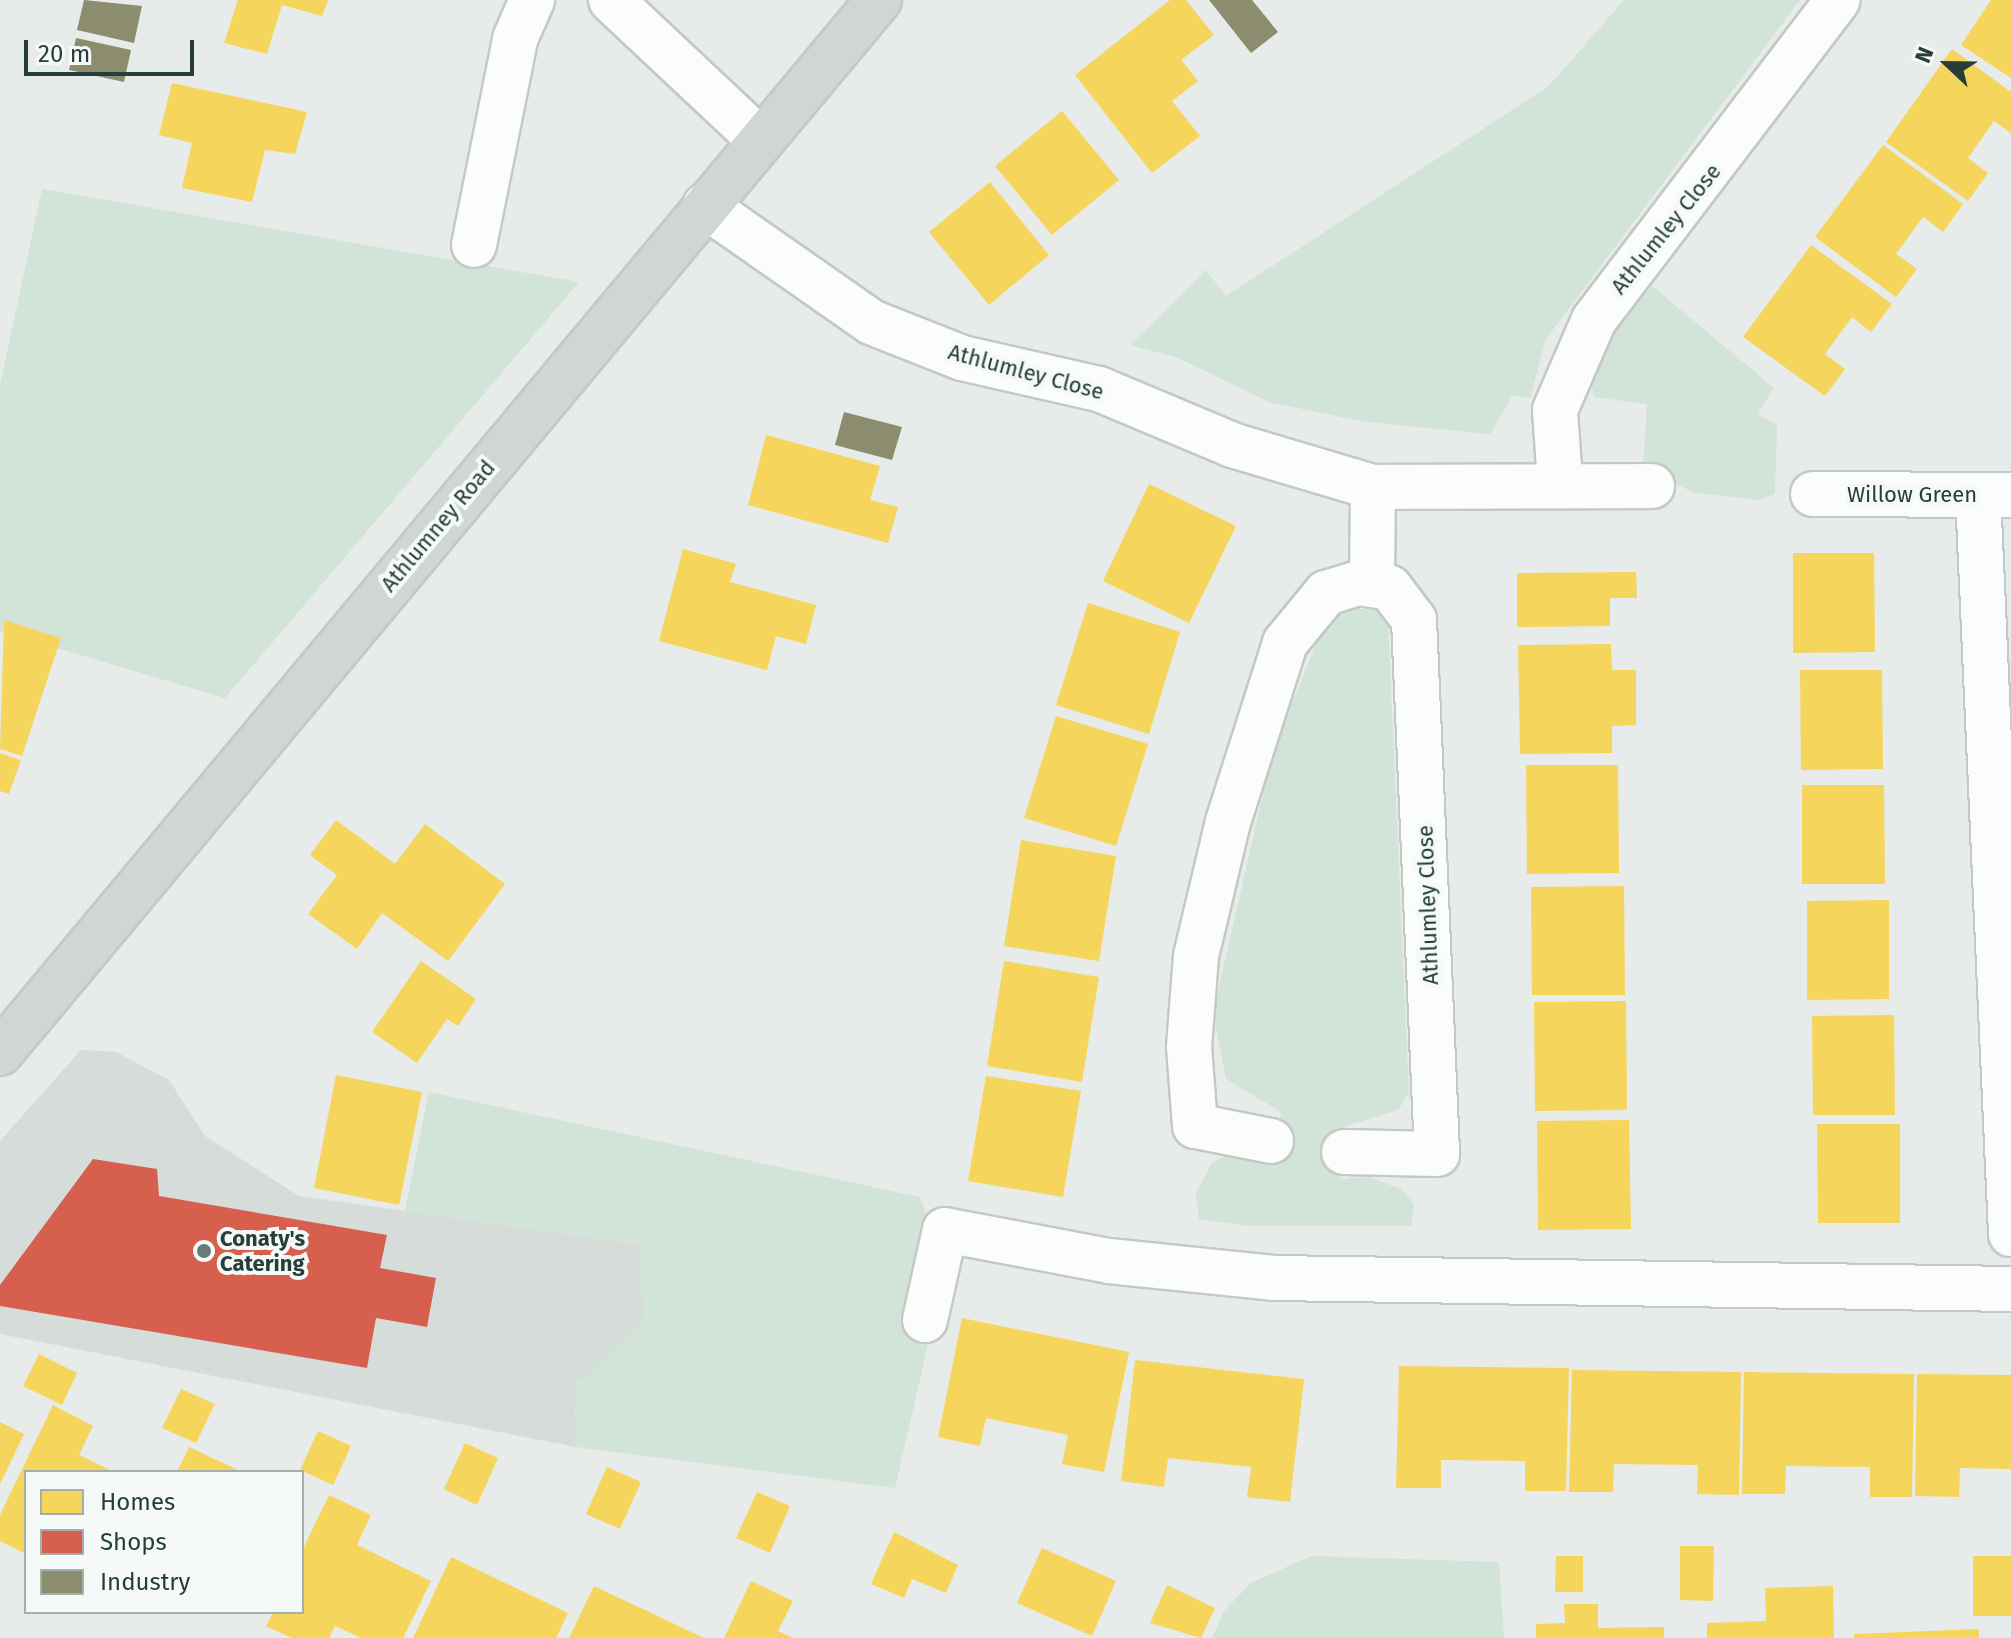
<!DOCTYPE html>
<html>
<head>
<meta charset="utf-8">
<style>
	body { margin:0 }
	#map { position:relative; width:2011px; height:1638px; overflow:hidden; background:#e7ebe9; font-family:"Fira Sans",sans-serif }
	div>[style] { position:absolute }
	.built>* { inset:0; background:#d5dcd9 }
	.green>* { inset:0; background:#d2e3d7 }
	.homes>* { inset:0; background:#f6d55c }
	.shops>* { inset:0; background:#d6604d }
	.industry>* { inset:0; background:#8c8c6e }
	.roads { filter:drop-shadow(2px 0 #c4c8c6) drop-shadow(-2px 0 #c4c8c6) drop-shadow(0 2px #c4c8c6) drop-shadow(0 -2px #c4c8c6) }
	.minor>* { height:44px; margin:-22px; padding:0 22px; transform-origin:22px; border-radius:22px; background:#fbfcfc }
	.major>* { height:44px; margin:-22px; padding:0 22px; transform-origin:22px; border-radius:22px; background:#d0d6d5 }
	.dots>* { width:22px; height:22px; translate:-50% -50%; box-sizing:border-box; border:4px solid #f5faf8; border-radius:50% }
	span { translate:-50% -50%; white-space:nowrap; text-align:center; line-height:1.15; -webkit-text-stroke:8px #f5faf8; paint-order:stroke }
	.street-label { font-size:22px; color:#253e38 }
	.poi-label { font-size:22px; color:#253e38; font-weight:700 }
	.left { translate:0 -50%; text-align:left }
	.legend { position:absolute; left:24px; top:1470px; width:280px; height:144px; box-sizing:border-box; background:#f5faf8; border:2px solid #a2afab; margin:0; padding:10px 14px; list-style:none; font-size:24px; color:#253e38 }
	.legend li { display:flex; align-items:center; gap:16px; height:40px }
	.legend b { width:40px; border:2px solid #a2afab }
	.north { position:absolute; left:1907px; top:24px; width:80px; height:80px; -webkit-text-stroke:6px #f5faf8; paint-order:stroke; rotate:292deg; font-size:22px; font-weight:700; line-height:32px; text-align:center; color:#253e38 }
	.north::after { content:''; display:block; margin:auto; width:28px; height:36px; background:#253e38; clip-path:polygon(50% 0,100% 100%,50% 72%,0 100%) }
	.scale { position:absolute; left:24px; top:40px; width:170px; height:36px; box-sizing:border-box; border:4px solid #253e38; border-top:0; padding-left:10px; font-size:24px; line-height:28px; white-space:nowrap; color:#253e38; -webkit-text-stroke:6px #f5faf8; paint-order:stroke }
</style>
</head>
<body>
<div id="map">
	<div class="built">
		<div style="clip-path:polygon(81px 1050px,116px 1052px,169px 1080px,205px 1136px,299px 1196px,639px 1244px,644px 1320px,575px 1386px,576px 1447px,0 1334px,0 1141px)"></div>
	</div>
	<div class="green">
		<div style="clip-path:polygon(1624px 0,1800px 0,1546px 339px,1530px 398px,1512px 396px,1490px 434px,1366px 422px,1269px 402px,1176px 357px,1130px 345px,1206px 270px,1226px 296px,1549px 86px)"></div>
		<div style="clip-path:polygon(42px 189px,579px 282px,225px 698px,0 631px,0 385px)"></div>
		<div style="clip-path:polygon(1652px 286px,1774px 388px,1758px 414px,1777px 425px,1775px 494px,1759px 500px,1695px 493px,1663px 478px,1643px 466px,1647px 404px,1594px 397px,1589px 377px,1597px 354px)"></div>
		<div style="clip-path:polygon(1342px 607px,1374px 610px,1388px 621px,1409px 1093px,1398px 1110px,1333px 1130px,1341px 1179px,1369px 1177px,1401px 1189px,1414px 1204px,1411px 1226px,1249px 1226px,1199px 1219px,1196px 1193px,1212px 1163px,1245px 1146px,1272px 1153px,1281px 1112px,1226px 1079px,1213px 1013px,1273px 750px,1317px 642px)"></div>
		<div style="clip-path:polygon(429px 1092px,920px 1197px,945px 1270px,895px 1488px,576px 1447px,575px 1386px,644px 1320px,639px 1244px,405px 1211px)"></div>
		<div style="clip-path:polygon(1311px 1556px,1499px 1562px,1504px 1638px,1212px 1638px,1224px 1611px,1251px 1583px)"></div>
	</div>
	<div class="homes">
		<div style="clip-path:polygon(238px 0,328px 0,322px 16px,282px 5px,267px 54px,224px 43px)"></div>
		<div style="clip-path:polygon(1170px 0,1186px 0,1214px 35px,1181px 60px,1198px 81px,1172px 101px,1200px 136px,1152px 173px,1075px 75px)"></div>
		<div style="clip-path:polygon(1991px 0,2011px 0,2011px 78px,1961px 45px)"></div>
		<div style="clip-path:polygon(1952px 49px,2011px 92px,2011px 133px,1994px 121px,1968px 158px,1988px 173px,1968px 201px,1886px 142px)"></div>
		<div style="clip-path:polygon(172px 83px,307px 112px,295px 154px,265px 150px,252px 202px,182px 188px,192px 143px,159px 135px)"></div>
		<div style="clip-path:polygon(1062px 111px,1119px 180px,1052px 235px,995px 166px)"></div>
		<div style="clip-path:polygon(1883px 145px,1963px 204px,1943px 232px,1923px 217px,1896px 254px,1917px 269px,1896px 297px,1815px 237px)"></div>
		<div style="clip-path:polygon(990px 182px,1049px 255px,989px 305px,929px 232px)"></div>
		<div style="clip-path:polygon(1811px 245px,1892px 304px,1871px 332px,1852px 317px,1825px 354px,1845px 369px,1825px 396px,1743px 337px)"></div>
		<div style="clip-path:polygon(766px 435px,880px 466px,870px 500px,898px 507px,888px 543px,748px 505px)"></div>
		<div style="clip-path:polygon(1149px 484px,1236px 526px,1189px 623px,1103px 581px)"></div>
		<div style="clip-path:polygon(683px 549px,736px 564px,730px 582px,816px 605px,806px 644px,776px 636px,767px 670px,659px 641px)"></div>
		<div style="clip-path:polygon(1793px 553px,1874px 553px,1875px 652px,1793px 653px)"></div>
		<div style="clip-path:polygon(1636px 572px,1637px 598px,1610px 598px,1610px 626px,1517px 627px,1517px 573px)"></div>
		<div style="clip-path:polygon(1088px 603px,1180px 632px,1149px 734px,1056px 705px)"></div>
		<div style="clip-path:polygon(4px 620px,61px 638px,22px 756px,0 749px)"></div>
		<div style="clip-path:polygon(1611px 644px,1612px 670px,1636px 670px,1636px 725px,1612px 726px,1612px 753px,1520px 754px,1518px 645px)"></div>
		<div style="clip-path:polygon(1800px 670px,1882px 670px,1883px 769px,1801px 770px)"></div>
		<div style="clip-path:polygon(1056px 716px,1148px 744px,1116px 846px,1024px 818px)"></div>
		<div style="clip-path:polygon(0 753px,21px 760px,9px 794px,0 791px)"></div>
		<div style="clip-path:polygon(1526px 765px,1618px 765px,1619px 873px,1527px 874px)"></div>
		<div style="clip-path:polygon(1802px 785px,1884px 785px,1885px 884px,1802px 884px)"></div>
		<div style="clip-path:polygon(336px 820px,395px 864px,425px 824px,505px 884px,448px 961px,382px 913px,357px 949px,308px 914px,337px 875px,310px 855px)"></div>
		<div style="clip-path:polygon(1021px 840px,1116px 856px,1099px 961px,1004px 946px)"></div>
		<div style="clip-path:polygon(1624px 886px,1625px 995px,1532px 995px,1531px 887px)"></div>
		<div style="clip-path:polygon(1889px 900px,1889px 999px,1807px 1000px,1807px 901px)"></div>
		<div style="clip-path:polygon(421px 961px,476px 999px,458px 1026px,447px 1019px,417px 1063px,372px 1032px)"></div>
		<div style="clip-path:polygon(1004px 961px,1099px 977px,1082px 1082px,987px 1066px)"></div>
		<div style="clip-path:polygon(1626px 1001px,1627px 1110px,1535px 1111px,1534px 1002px)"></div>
		<div style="clip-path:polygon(1894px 1015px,1895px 1115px,1813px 1115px,1812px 1016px)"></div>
		<div style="clip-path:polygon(336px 1075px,422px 1092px,399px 1205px,314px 1188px)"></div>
		<div style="clip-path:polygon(986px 1076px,1081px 1091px,1063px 1197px,968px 1181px)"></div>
		<div style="clip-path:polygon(1629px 1120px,1631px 1229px,1538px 1230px,1537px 1121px)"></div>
		<div style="clip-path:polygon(1817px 1124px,1900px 1124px,1900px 1223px,1818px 1223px)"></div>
		<div style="clip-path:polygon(962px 1318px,1129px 1352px,1104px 1472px,1062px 1464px,1068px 1435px,986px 1418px,980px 1446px,938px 1437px)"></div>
		<div style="clip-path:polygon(39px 1354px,77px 1373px,62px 1405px,23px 1386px)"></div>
		<div style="clip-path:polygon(1135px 1360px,1304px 1379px,1290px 1502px,1247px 1497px,1251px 1467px,1168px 1458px,1164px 1487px,1121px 1481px)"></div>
		<div style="clip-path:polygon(1399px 1366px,1569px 1368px,1566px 1491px,1525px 1491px,1525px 1461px,1441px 1460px,1441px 1488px,1396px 1488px)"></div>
		<div style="clip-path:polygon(1572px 1370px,1741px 1372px,1739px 1495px,1697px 1494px,1698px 1465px,1614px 1464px,1613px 1492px,1569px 1492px)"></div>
		<div style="clip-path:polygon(1744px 1372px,1914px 1374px,1912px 1497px,1870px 1497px,1870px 1467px,1786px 1466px,1785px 1494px,1742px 1494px)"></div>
		<div style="clip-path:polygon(1917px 1374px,2011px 1375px,2011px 1469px,1960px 1468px,1959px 1497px,1915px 1496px)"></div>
		<div style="clip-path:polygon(181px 1389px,215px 1404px,196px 1443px,162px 1428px)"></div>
		<div style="clip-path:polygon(53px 1405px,93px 1426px,79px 1455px,114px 1472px,26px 1472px,26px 1554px,0 1541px,0 1515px)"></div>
		<div style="clip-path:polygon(0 1422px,24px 1434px,0 1484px)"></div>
		<div style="clip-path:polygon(318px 1431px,351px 1446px,333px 1485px,300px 1470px)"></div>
		<div style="clip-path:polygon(465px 1443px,498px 1458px,477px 1505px,444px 1489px)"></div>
		<div style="clip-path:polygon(189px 1447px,242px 1472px,177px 1472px)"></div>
		<div style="clip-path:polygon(607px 1467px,641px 1482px,620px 1529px,586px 1514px)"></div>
		<div style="clip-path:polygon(757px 1492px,790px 1506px,770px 1553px,736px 1538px)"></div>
		<div style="clip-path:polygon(329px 1495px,371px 1515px,357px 1545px,431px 1581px,403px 1638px,361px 1638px,335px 1626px,329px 1638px,292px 1638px,266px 1626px,273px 1612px,302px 1612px,302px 1551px)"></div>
		<div style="clip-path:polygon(894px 1532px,958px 1565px,946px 1593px,912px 1579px,904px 1598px,871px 1584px)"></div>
		<div style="clip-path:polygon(1680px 1546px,1714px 1546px,1713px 1601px,1680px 1600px)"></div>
		<div style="clip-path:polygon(1042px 1548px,1116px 1581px,1092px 1636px,1017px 1603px)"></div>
		<div style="clip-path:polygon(1556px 1556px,1583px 1556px,1583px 1592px,1555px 1592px)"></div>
		<div style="clip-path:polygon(1973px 1556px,2011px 1556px,2011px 1616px,1973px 1616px)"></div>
		<div style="clip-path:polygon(451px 1557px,568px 1613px,556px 1638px,413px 1638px)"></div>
		<div style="clip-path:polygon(751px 1581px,793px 1601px,778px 1631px,793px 1638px,724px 1638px)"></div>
		<div style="clip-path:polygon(1167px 1585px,1215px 1608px,1201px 1638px,1150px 1623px)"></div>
		<div style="clip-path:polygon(594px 1586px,704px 1638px,569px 1638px)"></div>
		<div style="clip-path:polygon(1833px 1586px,1834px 1638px,1707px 1638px,1707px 1623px,1766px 1621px,1765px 1588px)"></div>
		<div style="clip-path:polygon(1564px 1604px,1598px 1604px,1598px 1628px,1664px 1627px,1664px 1638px,1536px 1638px,1536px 1624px,1565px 1623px)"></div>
		<div style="clip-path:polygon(1979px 1629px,1979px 1638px,1854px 1638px,1854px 1634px)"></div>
	</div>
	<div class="shops">
		<div style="clip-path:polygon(93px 1159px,157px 1169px,159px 1196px,387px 1235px,380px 1268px,436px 1278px,427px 1327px,376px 1318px,367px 1368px,0 1306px,0 1285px)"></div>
	</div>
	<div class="industry">
		<div style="clip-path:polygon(84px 0,142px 6px,134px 43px,77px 30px)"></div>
		<div style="clip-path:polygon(1209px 0,1252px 0,1278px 32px,1251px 53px)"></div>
		<div style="clip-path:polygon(76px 38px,131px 50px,124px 82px,69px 70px)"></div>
		<div style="clip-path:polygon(844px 412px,902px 427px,892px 460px,835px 445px)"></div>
	</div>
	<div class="roads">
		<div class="minor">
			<div style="left:611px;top:0;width:204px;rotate:43.2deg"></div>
			<div style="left:705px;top:206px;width:203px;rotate:34.9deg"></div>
			<div style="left:871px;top:322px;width:98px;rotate:21.6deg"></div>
			<div style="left:962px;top:358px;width:140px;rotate:12.8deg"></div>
			<div style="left:1099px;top:389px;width:144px;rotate:22.8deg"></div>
			<div style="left:1232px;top:445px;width:147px;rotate:16.6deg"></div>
			<div style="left:1373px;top:487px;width:279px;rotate:-0.2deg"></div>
			<div style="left:474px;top:245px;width:210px;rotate:-78.7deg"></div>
			<div style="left:515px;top:39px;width:43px;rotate:-66.4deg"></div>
			<div style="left:1560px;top:482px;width:72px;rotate:-94deg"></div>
			<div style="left:1555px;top:410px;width:98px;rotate:-66.6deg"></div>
			<div style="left:1594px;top:320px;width:402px;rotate:-52.7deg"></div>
			<div style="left:1813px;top:494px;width:198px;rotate:0.3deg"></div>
			<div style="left:1978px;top:495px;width:740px;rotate:87.44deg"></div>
			<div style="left:1372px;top:585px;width:98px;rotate:-89.4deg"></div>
			<div style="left:1271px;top:1141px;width:77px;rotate:-168.8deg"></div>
			<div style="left:1195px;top:1126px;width:79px;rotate:-94.3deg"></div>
			<div style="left:1189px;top:1047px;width:91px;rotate:-85.6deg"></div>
			<div style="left:1196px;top:956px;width:138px;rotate:-76.6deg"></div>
			<div style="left:1228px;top:822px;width:188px;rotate:-72.3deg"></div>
			<div style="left:1285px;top:643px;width:65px;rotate:-50.6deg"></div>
			<div style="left:1326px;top:593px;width:34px;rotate:-17deg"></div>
			<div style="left:1359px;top:583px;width:31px;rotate:9deg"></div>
			<div style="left:1390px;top:588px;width:40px;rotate:53deg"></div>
			<div style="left:1414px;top:620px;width:534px;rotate:87.53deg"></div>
			<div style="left:1437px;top:1154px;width:93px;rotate:-178.8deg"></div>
			<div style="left:925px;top:1320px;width:92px;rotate:-77.5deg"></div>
			<div style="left:945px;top:1230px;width:167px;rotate:10.7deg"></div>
			<div style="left:1109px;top:1261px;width:165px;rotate:5.9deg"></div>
			<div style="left:1273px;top:1278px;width:738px;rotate:0.85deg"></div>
		</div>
		<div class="major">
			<div style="left:0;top:1053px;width:1372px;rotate:-50.15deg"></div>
		</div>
	</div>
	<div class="dots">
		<div style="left:204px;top:1251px;background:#697b76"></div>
	</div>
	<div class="street-label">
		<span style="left:1666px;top:229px;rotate:-51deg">Athlumley Close</span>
		<span style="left:1026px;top:372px;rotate:15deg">Athlumley Close</span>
		<span style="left:1912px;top:495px">Willow Green</span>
		<span style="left:438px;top:526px;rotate:-50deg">Athlumney Road</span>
		<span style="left:1428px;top:905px;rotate:-92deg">Athlumley Close</span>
	</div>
	<div class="poi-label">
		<span class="left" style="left:220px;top:1251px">Conaty's<br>Catering</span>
	</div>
	<ul class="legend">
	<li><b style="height:22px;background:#f6d55c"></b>Homes</li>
	<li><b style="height:22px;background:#d6604d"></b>Shops</li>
	<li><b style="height:22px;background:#8c8c6e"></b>Industry</li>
	</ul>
	<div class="north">N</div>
	<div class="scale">20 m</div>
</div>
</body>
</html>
